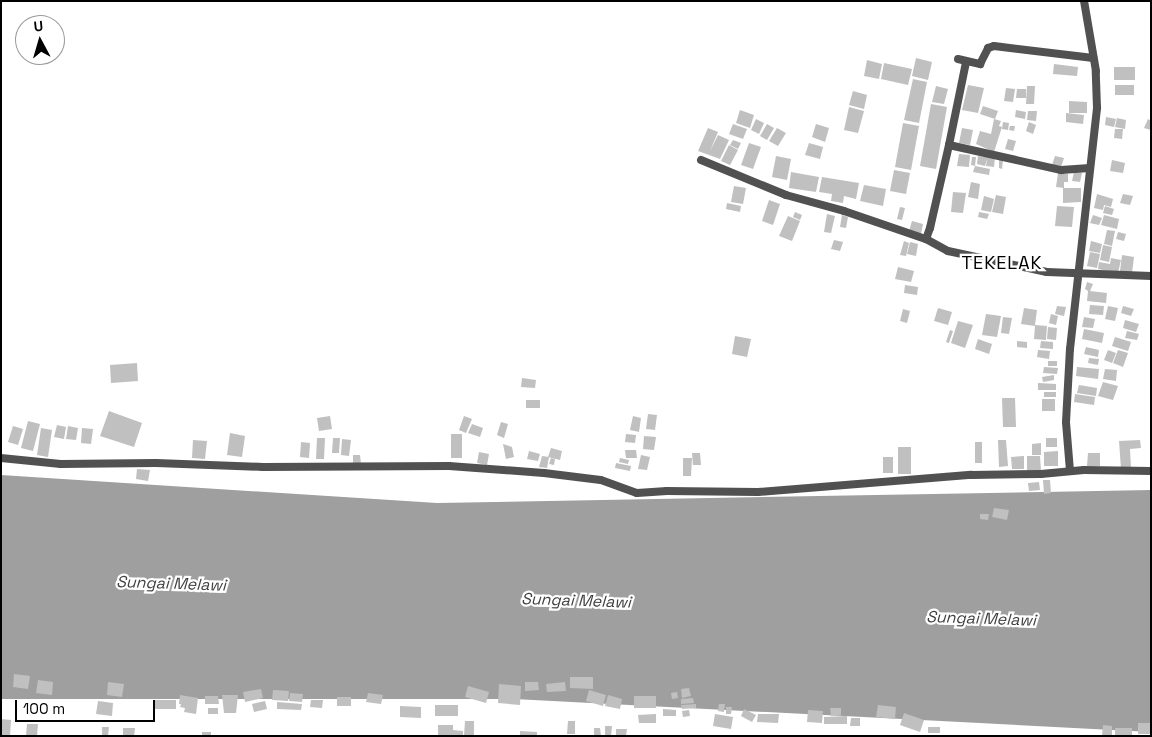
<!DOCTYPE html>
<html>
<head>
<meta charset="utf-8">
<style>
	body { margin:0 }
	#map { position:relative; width:1152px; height:737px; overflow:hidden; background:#fff; font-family:"Space Grotesk",sans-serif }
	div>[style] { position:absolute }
	.water>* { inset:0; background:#9f9f9f }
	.building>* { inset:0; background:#c0c0c0 }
	.street>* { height:8px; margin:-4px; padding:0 4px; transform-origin:4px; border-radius:4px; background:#515151 }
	span { translate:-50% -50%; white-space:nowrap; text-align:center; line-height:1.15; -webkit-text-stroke:4.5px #fff; paint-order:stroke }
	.water-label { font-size:16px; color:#404040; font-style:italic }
	.quarter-label { font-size:18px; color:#000; letter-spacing:1px }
	.frame { position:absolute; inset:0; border:2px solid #000; pointer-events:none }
	.north { position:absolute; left:15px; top:15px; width:50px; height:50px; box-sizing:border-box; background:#fff; border:1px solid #999; border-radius:50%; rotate:354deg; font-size:14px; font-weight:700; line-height:20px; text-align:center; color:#000 }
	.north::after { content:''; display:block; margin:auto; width:18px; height:22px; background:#000; clip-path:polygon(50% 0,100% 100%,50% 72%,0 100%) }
	.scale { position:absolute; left:15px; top:700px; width:140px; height:22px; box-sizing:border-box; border:2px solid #000; border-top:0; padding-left:6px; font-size:15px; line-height:18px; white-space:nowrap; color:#000; -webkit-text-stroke:4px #fff; paint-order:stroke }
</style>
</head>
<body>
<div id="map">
	<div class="water">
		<div style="clip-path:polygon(1px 475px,437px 503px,1151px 490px,1151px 732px,514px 699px,1px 699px)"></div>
	</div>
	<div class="building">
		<div style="clip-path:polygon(916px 58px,932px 62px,928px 80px,912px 76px)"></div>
		<div style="clip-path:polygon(867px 60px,882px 64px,879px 79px,864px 76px)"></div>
		<div style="clip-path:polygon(884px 63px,912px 69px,908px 85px,881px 79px)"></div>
		<div style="clip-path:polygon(1054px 64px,1078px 67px,1077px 76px,1053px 74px)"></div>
		<div style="clip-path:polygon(1114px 67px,1135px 67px,1135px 80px,1114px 80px)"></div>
		<div style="clip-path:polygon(913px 79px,927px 82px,919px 123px,904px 120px)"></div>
		<div style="clip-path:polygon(968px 85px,984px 88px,978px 113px,962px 110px)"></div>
		<div style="clip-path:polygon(1115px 85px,1134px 85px,1134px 95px,1115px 95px)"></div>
		<div style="clip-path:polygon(936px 86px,948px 89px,944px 104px,932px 102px)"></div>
		<div style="clip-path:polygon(1027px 86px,1035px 86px,1034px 104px,1026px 104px)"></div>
		<div style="clip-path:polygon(1006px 88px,1015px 89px,1013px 102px,1004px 101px)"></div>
		<div style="clip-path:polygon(1017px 89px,1026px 89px,1026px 98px,1016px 98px)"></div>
		<div style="clip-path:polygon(853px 91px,867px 95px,864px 109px,849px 105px)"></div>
		<div style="clip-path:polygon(1069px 101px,1087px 102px,1087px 113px,1069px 113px)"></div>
		<div style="clip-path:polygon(931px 104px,947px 107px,936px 169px,920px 166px)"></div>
		<div style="clip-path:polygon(983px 106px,998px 111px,995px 119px,980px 114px)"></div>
		<div style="clip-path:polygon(849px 107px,864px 111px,858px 133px,844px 130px)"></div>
		<div style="clip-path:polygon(740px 110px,754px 115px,750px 128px,736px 123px)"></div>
		<div style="clip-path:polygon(1016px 110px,1026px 112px,1025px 119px,1015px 117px)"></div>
		<div style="clip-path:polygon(1028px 111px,1037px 111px,1036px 121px,1027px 120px)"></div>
		<div style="clip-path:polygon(1066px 113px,1084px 115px,1083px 124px,1066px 122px)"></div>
		<div style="clip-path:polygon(1106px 117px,1116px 119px,1114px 127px,1105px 125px)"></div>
		<div style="clip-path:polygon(1117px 118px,1126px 120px,1125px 129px,1115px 127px)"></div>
		<div style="clip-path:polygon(756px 119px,764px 123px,759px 134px,751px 130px)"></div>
		<div style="clip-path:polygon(994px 119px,1001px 121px,999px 126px,1002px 127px,994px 152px,976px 144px,980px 131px,991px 134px)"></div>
		<div style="clip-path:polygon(1148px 119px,1151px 121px,1151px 130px,1144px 128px)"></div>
		<div style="clip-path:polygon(1003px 122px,1009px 123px,1008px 130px,1002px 129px)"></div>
		<div style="clip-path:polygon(1029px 122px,1036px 125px,1033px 134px,1026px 131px)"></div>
		<div style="clip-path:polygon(903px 123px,919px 126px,911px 170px,895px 167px)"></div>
		<div style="clip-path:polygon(733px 124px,747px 129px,743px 139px,729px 134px)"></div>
		<div style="clip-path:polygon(767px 124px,774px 128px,767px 140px,760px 136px)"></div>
		<div style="clip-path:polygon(816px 124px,829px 128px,825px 142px,812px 137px)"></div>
		<div style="clip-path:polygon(1010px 126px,1015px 126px,1014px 131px,1009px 130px)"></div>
		<div style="clip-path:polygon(708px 128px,718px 132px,710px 151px,718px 135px,729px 140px,720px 159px,698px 151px)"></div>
		<div style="clip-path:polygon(777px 128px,786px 133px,778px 146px,769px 141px)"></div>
		<div style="clip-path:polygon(962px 128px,973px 130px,970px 145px,959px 143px)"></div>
		<div style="clip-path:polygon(1115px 129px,1123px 129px,1122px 139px,1114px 138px)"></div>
		<div style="clip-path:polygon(1008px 139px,1016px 141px,1013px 151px,1005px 149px)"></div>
		<div style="clip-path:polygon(733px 140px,741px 143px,738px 149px,730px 145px)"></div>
		<div style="clip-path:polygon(749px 143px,761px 147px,753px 169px,741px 165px)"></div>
		<div style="clip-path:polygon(809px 143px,823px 147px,820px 159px,805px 155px)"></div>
		<div style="clip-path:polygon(729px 145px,738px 150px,730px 165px,721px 161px)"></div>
		<div style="clip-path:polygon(959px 154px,970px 155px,969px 167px,957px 166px)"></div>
		<div style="clip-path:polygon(776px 156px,791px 159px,787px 180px,772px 177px)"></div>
		<div style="clip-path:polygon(978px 156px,995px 158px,994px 167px,986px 166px,987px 159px,985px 166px,977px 164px)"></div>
		<div style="clip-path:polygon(1055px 156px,1064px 158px,1061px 167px,1052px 165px)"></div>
		<div style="clip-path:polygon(972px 157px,976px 157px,975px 166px,971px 165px)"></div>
		<div style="clip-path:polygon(999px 160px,1003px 160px,1002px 169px,999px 168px)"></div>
		<div style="clip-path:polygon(1112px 160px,1125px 163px,1123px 173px,1110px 171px)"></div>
		<div style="clip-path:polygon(975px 166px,990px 169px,989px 175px,973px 172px)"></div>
		<div style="clip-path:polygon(894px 170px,910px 173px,906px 194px,890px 191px)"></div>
		<div style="clip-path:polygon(791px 172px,819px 177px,816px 192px,789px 188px)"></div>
		<div style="clip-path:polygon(1074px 172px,1082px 173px,1080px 182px,1072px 181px)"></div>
		<div style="clip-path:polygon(1058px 173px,1068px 174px,1068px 182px,1064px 182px,1064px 188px,1056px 187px)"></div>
		<div style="clip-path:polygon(822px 177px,859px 183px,856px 199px,844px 196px,843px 203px,831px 201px,832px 194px,819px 192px)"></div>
		<div style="clip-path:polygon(971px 182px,980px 184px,978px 199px,968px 197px)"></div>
		<div style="clip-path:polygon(864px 185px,886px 189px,883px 206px,860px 201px)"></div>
		<div style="clip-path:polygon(734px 186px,746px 188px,743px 204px,731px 202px)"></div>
		<div style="clip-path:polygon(1063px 188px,1081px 188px,1081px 202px,1063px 203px)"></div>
		<div style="clip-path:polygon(953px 192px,966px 193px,963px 213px,951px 212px)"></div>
		<div style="clip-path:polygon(1097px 194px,1113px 199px,1111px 207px,1104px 205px,1103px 210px,1094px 208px)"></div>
		<div style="clip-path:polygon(1123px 194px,1133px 196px,1130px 205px,1120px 203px)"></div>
		<div style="clip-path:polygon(996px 195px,1006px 197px,1003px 214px,992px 212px)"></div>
		<div style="clip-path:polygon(984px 196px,994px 199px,991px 212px,981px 210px)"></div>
		<div style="clip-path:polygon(769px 200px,780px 204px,773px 225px,762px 221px)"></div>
		<div style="clip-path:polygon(727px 203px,741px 206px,740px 212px,726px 209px)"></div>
		<div style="clip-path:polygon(1057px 206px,1074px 207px,1072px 227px,1055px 226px)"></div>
		<div style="clip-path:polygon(1105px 206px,1114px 209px,1112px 215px,1103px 213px)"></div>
		<div style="clip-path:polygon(900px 207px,905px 208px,902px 220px,897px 219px)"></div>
		<div style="clip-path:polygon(795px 212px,802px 215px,800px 220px,793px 217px)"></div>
		<div style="clip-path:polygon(979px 212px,989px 214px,987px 219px,978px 217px)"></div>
		<div style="clip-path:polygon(827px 214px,835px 216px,831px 233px,824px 232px)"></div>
		<div style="clip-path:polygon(842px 215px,848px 217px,846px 228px,840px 227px)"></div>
		<div style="clip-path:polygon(1093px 215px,1102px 218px,1099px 225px,1090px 223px)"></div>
		<div style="clip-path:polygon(1104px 215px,1119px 219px,1117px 229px,1101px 225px)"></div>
		<div style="clip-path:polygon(788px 216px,800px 221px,792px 241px,779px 236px)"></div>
		<div style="clip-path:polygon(912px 221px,923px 224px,921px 234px,909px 231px)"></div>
		<div style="clip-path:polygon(1107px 230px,1115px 231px,1112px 246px,1104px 244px)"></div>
		<div style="clip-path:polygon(1118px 232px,1126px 234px,1124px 241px,1116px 239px)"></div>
		<div style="clip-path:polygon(834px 240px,843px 242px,840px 251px,831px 249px)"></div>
		<div style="clip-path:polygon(904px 241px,909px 243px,906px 256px,900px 255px)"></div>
		<div style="clip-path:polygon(1091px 241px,1102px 244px,1100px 253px,1089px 251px)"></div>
		<div style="clip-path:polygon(910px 242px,918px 244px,916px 256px,907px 254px)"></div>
		<div style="clip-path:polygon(1103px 245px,1112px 247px,1109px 262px,1100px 260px)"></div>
		<div style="clip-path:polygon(1090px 252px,1100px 254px,1097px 268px,1087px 266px)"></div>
		<div style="clip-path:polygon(1122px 255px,1134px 257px,1132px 273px,1120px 271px)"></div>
		<div style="clip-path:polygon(1111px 258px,1121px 260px,1118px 273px,1098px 269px,1099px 262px,1110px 264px)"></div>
		<div style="clip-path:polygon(898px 267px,914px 271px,911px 282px,895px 279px)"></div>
		<div style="clip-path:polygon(1087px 282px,1093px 284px,1090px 291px,1107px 293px,1106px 303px,1087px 301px,1088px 291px,1085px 289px)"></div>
		<div style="clip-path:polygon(905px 285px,918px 287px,917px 295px,904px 293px)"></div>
		<div style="clip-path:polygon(1090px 305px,1104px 306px,1103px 315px,1089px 314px)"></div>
		<div style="clip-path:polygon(1057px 306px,1066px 307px,1064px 316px,1055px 314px)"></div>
		<div style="clip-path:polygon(1108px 306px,1118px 308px,1115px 321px,1105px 319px)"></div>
		<div style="clip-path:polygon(1123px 306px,1134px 309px,1131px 316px,1121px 313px)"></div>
		<div style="clip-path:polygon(938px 308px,952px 312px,948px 325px,934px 321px)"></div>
		<div style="clip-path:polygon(1024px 308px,1037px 310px,1035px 325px,1047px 326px,1046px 340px,1034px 339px,1035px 326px,1021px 324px)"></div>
		<div style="clip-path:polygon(903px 309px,910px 311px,907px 323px,900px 321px)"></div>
		<div style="clip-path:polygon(986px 314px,1001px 316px,997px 337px,982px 335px)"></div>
		<div style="clip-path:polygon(1051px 314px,1058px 316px,1056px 325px,1049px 323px)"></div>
		<div style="clip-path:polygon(1003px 317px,1012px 318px,1009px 334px,1001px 333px)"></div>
		<div style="clip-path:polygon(1084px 317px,1095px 319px,1093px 328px,1082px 327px)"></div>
		<div style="clip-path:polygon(1125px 320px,1139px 324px,1136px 332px,1123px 328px)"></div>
		<div style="clip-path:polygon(958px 321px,973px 325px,965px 348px,951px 343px)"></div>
		<div style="clip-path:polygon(1048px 327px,1057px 328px,1056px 340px,1047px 339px)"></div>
		<div style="clip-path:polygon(1084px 329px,1104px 333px,1102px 343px,1082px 339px)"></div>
		<div style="clip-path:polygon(950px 330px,953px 331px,949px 343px,946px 342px)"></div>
		<div style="clip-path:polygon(1127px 331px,1139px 334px,1137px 340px,1125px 338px)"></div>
		<div style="clip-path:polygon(735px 336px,751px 339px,747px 357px,732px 354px)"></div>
		<div style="clip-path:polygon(1115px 337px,1131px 342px,1128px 351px,1112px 346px)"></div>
		<div style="clip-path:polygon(978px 339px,992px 344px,989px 354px,975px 349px)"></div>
		<div style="clip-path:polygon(1017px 341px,1027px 342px,1027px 348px,1017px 347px)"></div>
		<div style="clip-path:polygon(1041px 341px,1053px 342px,1053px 349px,1040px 348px)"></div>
		<div style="clip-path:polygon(1086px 347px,1099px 350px,1098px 357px,1084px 354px)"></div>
		<div style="clip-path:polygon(1038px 350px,1050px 351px,1049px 359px,1037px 357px)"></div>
		<div style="clip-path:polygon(1108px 350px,1116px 353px,1112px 363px,1104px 360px)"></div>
		<div style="clip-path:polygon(1118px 350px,1128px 353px,1123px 367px,1113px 363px)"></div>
		<div style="clip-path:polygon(1089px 358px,1099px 359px,1098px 365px,1088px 363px)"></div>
		<div style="clip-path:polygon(1048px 361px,1057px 361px,1057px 366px,1048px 366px)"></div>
		<div style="clip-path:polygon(137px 363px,138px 381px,111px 383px,110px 365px)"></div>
		<div style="clip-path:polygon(1044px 367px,1058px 368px,1057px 374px,1043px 373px)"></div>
		<div style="clip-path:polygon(1077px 367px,1099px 369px,1098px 379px,1076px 376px)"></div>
		<div style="clip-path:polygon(1105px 369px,1117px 370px,1116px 381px,1103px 379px)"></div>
		<div style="clip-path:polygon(1054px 375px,1054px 380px,1043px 382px,1042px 377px)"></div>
		<div style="clip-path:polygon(522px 378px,536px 380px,535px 388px,521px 387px)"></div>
		<div style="clip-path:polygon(1103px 382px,1118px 386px,1113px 400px,1098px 396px)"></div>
		<div style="clip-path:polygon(1038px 383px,1056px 384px,1056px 390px,1038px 390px)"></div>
		<div style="clip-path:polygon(1079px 385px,1097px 388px,1096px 396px,1077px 393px)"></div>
		<div style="clip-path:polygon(1044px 392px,1056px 392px,1056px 397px,1044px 397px)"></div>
		<div style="clip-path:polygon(1075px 394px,1095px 397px,1094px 405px,1074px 402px)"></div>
		<div style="clip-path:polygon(1002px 398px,1015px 398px,1016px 427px,1003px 427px)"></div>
		<div style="clip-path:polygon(1042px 399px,1055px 399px,1055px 411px,1042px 411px)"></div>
		<div style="clip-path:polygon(526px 400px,540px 400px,540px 408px,526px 408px)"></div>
		<div style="clip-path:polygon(109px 411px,142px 423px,134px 447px,100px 436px)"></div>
		<div style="clip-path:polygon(648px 414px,657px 415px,655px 430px,646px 429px)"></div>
		<div style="clip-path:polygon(330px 416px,332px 429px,319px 431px,317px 418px)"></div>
		<div style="clip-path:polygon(464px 416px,472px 419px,466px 433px,459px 430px)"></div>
		<div style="clip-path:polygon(633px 416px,641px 418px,639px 432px,630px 430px)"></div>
		<div style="clip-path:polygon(28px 421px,40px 424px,33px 451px,21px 448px)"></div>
		<div style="clip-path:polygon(501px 422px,508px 424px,504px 438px,497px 435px)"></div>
		<div style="clip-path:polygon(472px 424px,483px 428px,480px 437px,468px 433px)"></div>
		<div style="clip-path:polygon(57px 425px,66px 427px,64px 439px,54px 437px)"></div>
		<div style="clip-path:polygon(13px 426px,23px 429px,18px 445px,8px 442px)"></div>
		<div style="clip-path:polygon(68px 426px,78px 428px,76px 440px,66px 439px)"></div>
		<div style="clip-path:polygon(41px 428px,52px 430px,48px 457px,37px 455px)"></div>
		<div style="clip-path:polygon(82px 428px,93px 429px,91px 444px,81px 443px)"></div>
		<div style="clip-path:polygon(230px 433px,245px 436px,242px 457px,227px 455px)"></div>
		<div style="clip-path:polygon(451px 434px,462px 434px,462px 458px,451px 458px)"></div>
		<div style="clip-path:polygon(626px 434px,636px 435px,635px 443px,625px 442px)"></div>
		<div style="clip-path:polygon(644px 436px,656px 437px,654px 450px,643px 449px)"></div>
		<div style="clip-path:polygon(317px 438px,325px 438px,324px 459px,316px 459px)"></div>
		<div style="clip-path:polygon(333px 438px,340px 438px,339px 453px,332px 453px)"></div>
		<div style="clip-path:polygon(1046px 438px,1057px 438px,1057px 447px,1046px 447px)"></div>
		<div style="clip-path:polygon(342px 439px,351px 440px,349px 456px,341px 455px)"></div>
		<div style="clip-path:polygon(193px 440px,207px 441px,205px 459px,192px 458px)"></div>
		<div style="clip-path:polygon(998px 440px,1006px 440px,1008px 466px,999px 467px)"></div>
		<div style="clip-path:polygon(1140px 440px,1141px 448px,1130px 449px,1131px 468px,1121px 469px,1119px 441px)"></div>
		<div style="clip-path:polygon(301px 442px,310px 443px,309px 458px,300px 457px)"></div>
		<div style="clip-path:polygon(975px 442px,982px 442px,982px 463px,975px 463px)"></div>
		<div style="clip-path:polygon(1041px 443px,1041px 455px,1032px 455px,1032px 444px)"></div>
		<div style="clip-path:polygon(503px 444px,512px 447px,514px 457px,506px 459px)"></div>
		<div style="clip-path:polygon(898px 447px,911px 447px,911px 474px,898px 474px)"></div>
		<div style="clip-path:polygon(551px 448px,562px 451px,560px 460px,548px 457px)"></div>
		<div style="clip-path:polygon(625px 450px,636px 450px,637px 458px,626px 458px)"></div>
		<div style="clip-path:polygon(529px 451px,540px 454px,538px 461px,527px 459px)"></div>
		<div style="clip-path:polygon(1058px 451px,1058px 466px,1044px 466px,1044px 452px)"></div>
		<div style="clip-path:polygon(479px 452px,489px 454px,487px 465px,477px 463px)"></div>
		<div style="clip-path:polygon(692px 453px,700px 453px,701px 465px,693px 465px)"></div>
		<div style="clip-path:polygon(1088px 453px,1100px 453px,1100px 466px,1087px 466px)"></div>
		<div style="clip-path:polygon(353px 455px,360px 455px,361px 464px,353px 464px)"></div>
		<div style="clip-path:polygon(641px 455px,650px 457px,647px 470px,638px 469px)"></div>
		<div style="clip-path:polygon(542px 456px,549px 457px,547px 468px,539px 467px)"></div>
		<div style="clip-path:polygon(1024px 456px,1024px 469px,1012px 469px,1011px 457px)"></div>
		<div style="clip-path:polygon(1027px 456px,1040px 456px,1041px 471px,1027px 471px)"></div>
		<div style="clip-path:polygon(883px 457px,893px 457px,893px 473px,883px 473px)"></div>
		<div style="clip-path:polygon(551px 458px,555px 459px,554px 465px,549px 464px)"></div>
		<div style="clip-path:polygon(620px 458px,629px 460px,628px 464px,619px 462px)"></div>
		<div style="clip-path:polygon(683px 458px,692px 458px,691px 476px,683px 476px)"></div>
		<div style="clip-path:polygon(616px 463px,631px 466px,630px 471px,615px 468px)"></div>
		<div style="clip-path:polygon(137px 469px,150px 470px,148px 481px,136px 479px)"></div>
		<div style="clip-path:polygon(1043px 480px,1050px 480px,1051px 493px,1044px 494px)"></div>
		<div style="clip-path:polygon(1039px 482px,1040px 490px,1029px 491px,1028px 483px)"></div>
		<div style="clip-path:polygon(994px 508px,1009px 510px,1007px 520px,992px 517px)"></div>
		<div style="clip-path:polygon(980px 514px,989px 514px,988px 520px,980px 519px)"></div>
		<div style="clip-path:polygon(14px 674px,30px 676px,28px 689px,13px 687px)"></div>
		<div style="clip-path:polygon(570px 677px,593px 677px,593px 689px,570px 688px)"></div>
		<div style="clip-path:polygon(38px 680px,53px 682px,52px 695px,36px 693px)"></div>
		<div style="clip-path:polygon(108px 682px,124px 684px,122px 697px,107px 695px)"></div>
		<div style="clip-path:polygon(525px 682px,538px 682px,539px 690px,525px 691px)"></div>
		<div style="clip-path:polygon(565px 682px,566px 691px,547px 692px,546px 684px)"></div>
		<div style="clip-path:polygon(499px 684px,521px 686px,520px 705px,498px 703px)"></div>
		<div style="clip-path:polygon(468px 686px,489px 692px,486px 703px,465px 697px)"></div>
		<div style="clip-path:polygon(689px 688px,691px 696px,682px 698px,681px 689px)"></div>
		<div style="clip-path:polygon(261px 689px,263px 698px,245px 702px,243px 692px)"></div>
		<div style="clip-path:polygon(273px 690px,289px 691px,288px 701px,272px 700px)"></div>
		<div style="clip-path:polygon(589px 690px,606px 695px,603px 706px,586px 701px)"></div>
		<div style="clip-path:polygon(677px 692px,678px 698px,672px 699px,671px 693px)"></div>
		<div style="clip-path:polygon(290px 693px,303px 694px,302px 702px,289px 701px)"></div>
		<div style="clip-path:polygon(368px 693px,383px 695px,381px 704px,366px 702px)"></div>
		<div style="clip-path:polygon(180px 695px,198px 698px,196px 714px,184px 712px,185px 708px,180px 707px,181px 704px,179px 704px)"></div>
		<div style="clip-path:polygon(222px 695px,238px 695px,236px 713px,224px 713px)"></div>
		<div style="clip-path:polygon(608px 695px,622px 699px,620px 709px,605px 706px)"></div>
		<div style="clip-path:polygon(205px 696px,218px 696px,219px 704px,205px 704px)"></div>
		<div style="clip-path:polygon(634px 696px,656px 696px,656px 708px,634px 708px)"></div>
		<div style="clip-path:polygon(337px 697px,351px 697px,351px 706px,337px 706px)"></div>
		<div style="clip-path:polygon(693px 698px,694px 703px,681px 704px,681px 699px)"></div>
		<div style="clip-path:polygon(154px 700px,176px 700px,176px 709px,154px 709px)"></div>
		<div style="clip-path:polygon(311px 700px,323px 700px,322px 708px,310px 707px)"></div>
		<div style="clip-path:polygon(98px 701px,113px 703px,112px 716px,96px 714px)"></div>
		<div style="clip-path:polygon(265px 701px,267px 709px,254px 712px,252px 704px)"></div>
		<div style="clip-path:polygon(277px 702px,302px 704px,301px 710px,277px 709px)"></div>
		<div style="clip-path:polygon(696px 704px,696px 708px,682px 709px,681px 705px)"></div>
		<div style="clip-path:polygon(719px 704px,725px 704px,724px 712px,718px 711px)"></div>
		<div style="clip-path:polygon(435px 705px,458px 705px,458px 716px,435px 716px)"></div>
		<div style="clip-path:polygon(878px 705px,896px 707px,895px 719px,876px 717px)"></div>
		<div style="clip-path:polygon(400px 706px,421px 707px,421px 718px,400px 717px)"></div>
		<div style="clip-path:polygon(726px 707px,732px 707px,731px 714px,726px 714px)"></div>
		<div style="clip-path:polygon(208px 708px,218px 708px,218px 714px,208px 714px)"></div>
		<div style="clip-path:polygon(830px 708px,841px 708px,841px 715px,831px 716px)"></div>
		<div style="clip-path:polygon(663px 709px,676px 710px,676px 716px,663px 716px)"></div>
		<div style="clip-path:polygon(744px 709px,756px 715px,752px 722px,741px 716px)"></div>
		<div style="clip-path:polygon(689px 710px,690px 716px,683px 717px,682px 711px)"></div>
		<div style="clip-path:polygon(808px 710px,823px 711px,822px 723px,807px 722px)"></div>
		<div style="clip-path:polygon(904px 713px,924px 720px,920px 732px,900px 725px)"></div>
		<div style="clip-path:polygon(656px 714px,656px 723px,639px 723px,638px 715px)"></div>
		<div style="clip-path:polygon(715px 714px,733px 717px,731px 729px,713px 726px)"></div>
		<div style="clip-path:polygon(758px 714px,779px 714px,778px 723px,757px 722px)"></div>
		<div style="clip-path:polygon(847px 716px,847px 724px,824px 724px,824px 717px)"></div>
		<div style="clip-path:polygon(851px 718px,860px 718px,860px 726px,850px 726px)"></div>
		<div style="clip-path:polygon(1px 719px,11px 720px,10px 736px,1px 736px)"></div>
		<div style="clip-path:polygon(465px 721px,474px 721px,474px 736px,464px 736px)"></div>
		<div style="clip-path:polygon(568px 721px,575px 721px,575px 734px,567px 734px)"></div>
		<div style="clip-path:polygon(1138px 723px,1151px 723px,1151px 734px,1138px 734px)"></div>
		<div style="clip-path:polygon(27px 724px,38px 724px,37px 736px,26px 736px)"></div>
		<div style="clip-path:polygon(438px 725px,453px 725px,453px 730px,463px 731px,463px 736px,438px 736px)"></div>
		<div style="clip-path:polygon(1103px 725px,1112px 726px,1112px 736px,1102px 736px)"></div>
		<div style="clip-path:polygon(605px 726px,612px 726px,611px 736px,605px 736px)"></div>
		<div style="clip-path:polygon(102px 727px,109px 727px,108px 736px,102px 736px)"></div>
		<div style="clip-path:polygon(928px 727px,940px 727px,940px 733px,928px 733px)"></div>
		<div style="clip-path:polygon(123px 728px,135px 728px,134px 736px,123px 736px)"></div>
		<div style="clip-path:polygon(594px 728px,600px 728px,601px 736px,594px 736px)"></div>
		<div style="clip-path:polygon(1115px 728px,1132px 728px,1132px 736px,1115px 736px)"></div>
		<div style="clip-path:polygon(616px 729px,627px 729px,626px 736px,616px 736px)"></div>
		<div style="clip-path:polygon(520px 731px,537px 732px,537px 736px,520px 736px)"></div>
		<div style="clip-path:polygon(202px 732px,211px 732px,211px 736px,202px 736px)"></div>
	</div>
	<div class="street">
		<div style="left:958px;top:59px;width:23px;rotate:13deg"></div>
		<div style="left:980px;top:64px;width:18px;rotate:-63deg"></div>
		<div style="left:988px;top:48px;width:6px;rotate:-18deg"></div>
		<div style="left:994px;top:46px;width:100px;rotate:6.9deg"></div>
		<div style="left:949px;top:145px;width:85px;rotate:-78.4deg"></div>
		<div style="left:701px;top:160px;width:92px;rotate:22.4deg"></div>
		<div style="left:786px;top:195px;width:60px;rotate:15.4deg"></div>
		<div style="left:844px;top:211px;width:87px;rotate:18.9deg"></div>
		<div style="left:926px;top:239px;width:25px;rotate:29deg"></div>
		<div style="left:948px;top:251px;width:101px;rotate:12deg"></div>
		<div style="left:1047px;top:272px;width:104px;rotate:2.2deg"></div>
		<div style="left:926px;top:239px;width:12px;rotate:-70deg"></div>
		<div style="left:930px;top:228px;width:85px;rotate:-77.1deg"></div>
		<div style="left:949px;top:145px;width:115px;rotate:12.6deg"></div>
		<div style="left:1061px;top:170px;width:29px;rotate:-4deg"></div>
		<div style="left:1px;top:458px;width:60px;rotate:5.7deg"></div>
		<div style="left:61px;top:464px;width:95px;rotate:-0.6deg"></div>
		<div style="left:156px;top:463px;width:107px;rotate:2.1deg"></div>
		<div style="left:263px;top:467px;width:186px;rotate:-0.3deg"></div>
		<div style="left:449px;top:466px;width:95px;rotate:4.2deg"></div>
		<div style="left:544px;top:473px;width:57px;rotate:7deg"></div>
		<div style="left:601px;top:480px;width:38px;rotate:20deg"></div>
		<div style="left:637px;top:493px;width:30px;rotate:-4deg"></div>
		<div style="left:667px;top:491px;width:91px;rotate:0.6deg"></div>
		<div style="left:758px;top:492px;width:214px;rotate:-4.6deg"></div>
		<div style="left:971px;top:475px;width:70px;rotate:-0.8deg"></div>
		<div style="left:1041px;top:474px;width:43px;rotate:-5.3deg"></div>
		<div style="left:1084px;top:470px;width:67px;rotate:0.9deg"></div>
		<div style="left:1070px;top:471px;width:49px;rotate:-94.7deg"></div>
		<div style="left:1066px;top:422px;width:73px;rotate:-86.9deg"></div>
		<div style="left:1070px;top:349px;width:243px;rotate:-83.6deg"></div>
		<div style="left:1097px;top:108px;width:37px;rotate:-92deg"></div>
		<div style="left:1096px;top:71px;width:71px;rotate:-99.7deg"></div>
	</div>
	<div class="water-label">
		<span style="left:171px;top:584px;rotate:2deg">Sungai Melawi</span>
		<span style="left:576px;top:601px;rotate:2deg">Sungai Melawi</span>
		<span style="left:981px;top:619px;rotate:2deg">Sungai Melawi</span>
	</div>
	<div class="quarter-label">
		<span style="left:1002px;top:263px">TEKELAK</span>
	</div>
	<div class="frame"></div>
	<div class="north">U</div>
	<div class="scale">100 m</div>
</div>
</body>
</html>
